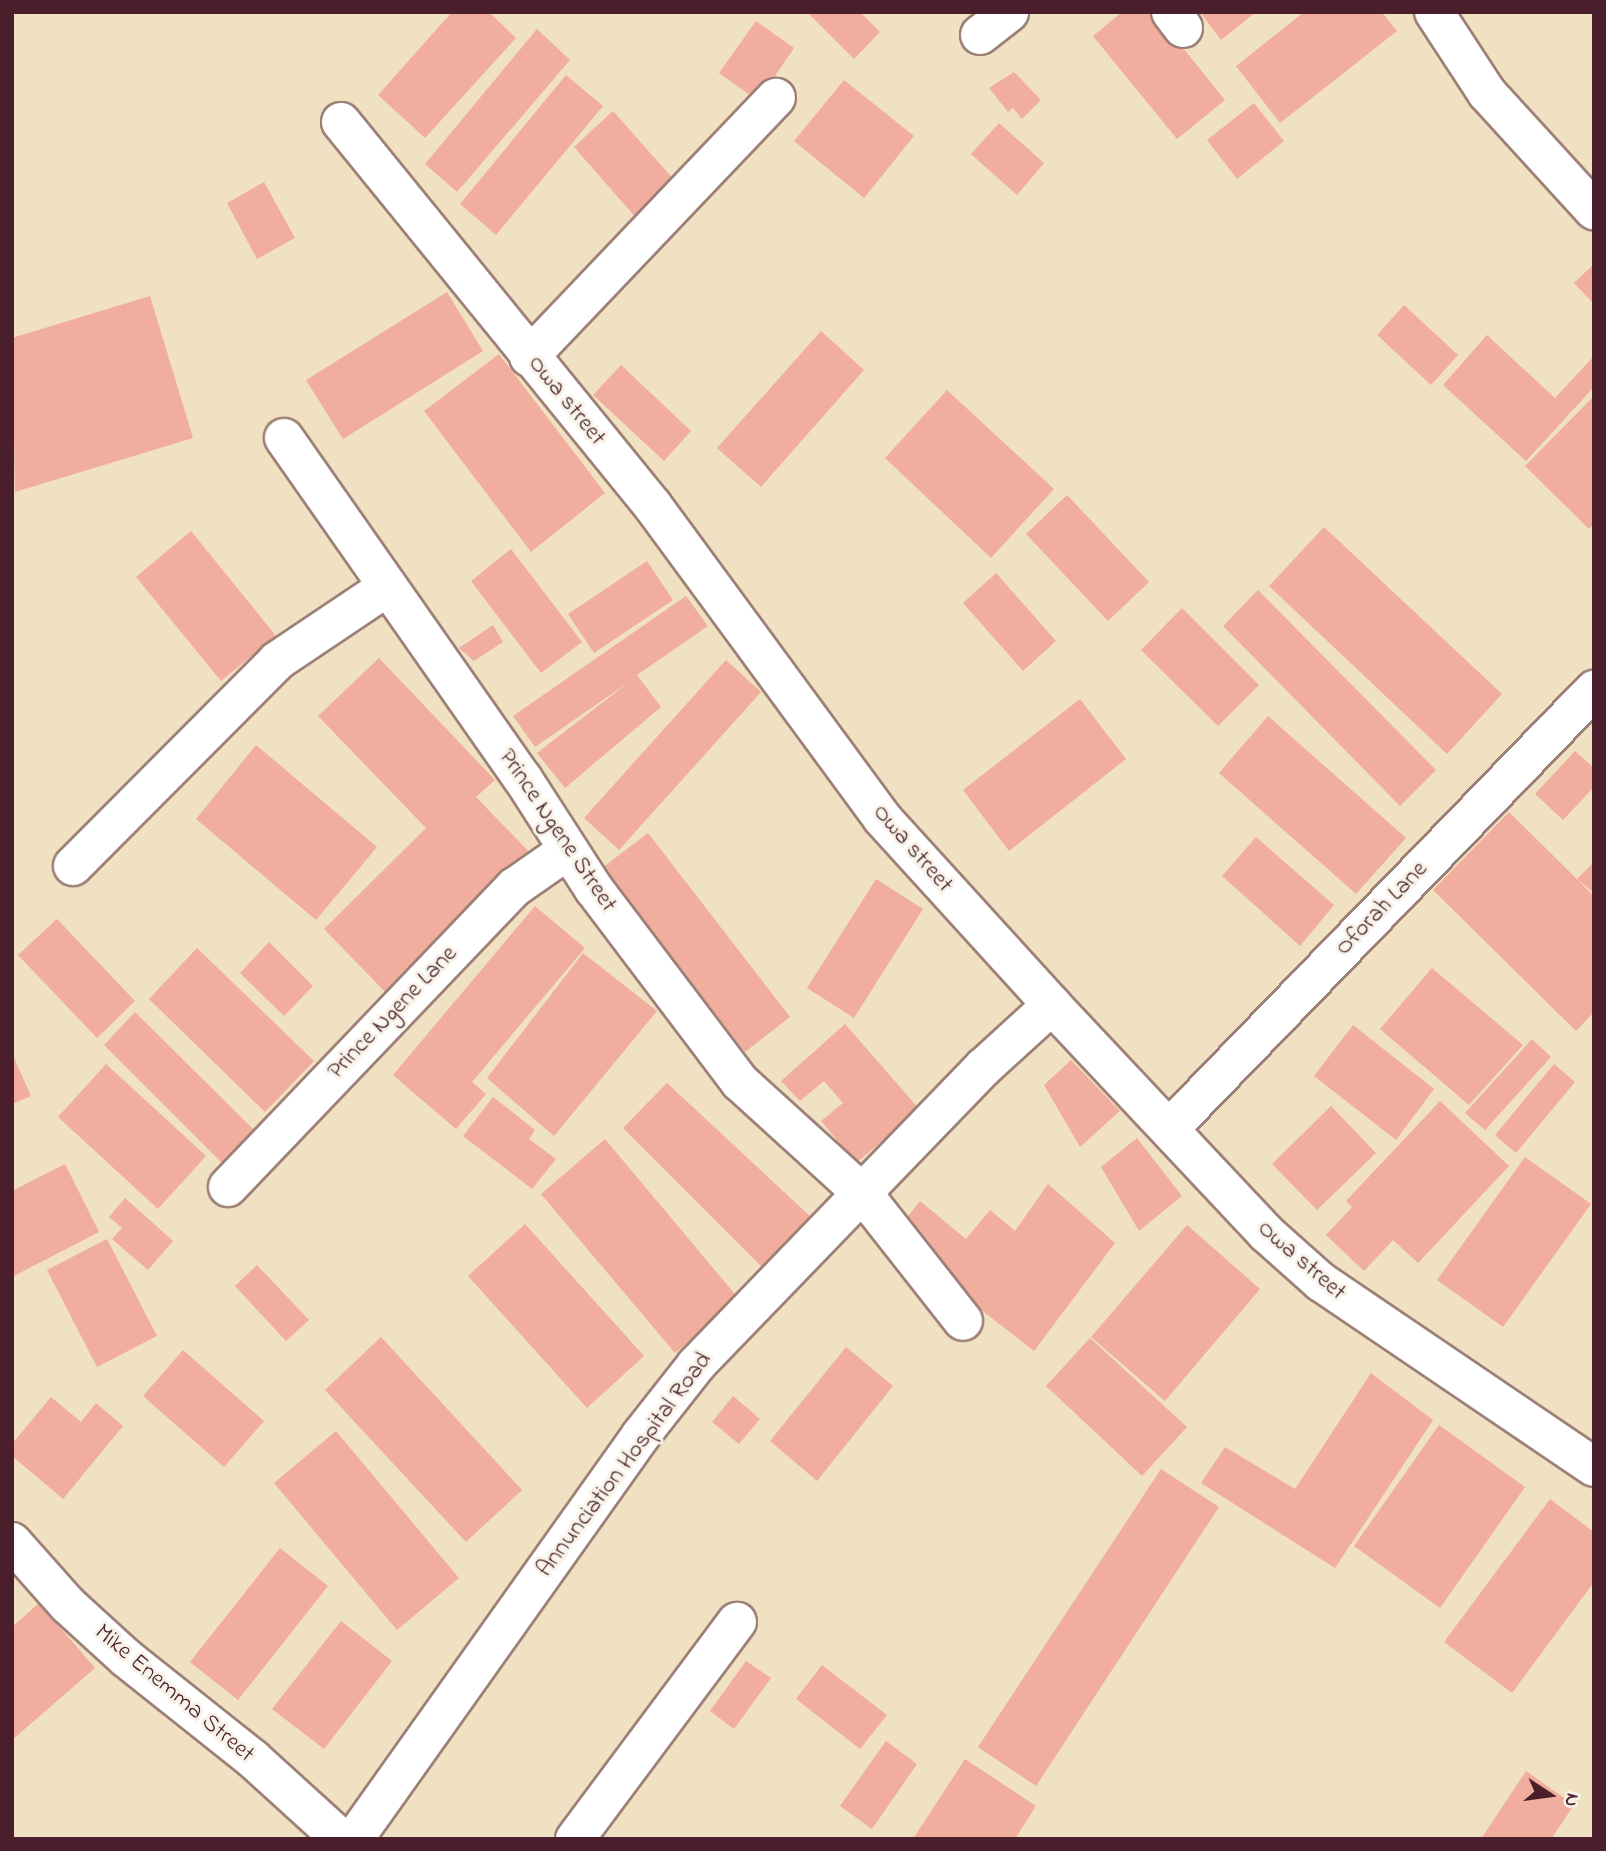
<!DOCTYPE html>
<html>
<head>
<meta charset="utf-8">
<style>
	body { margin:0 }
	#map { position:relative; width:1606px; height:1851px; overflow:hidden; background:#f0e1c3; font-family:"Indie Flower",sans-serif }
	div>[style] { position:absolute }
	.building>* { inset:0; background:#f1ad9e }
	.roads { filter:drop-shadow(2px 0 #9d8077) drop-shadow(-2px 0 #9d8077) drop-shadow(0 2px #9d8077) drop-shadow(0 -2px #9d8077) }
	.minor>* { height:38px; margin:-19px; padding:0 19px; transform-origin:19px; border-radius:19px; background:#fff }
	span { translate:-50% -50%; white-space:nowrap; text-align:center; line-height:1.15; -webkit-text-stroke:6px #f7f3e8; paint-order:stroke }
	.street-label { font-size:24px; color:#4a1f2b }
	.frame { position:absolute; inset:0; border:14px solid #4a1f2b; pointer-events:none }
	.north { position:absolute; left:1515px; top:1760px; width:70px; height:70px; -webkit-text-stroke:5px #f7f3e8; paint-order:stroke; rotate:103deg; font-size:19px; font-weight:700; line-height:28px; text-align:center; color:#4a1f2b }
	.north::after { content:''; display:block; margin:auto; width:24px; height:32px; background:#4a1f2b; clip-path:polygon(50% 0,100% 100%,50% 72%,0 100%) }
</style>
</head>
<body>
<div id="map">
	<div class="building">
		<div style="clip-path:polygon(452px 12px,489px 12px,516px 38px,425px 138px,378px 95px)"></div>
		<div style="clip-path:polygon(807px 12px,860px 12px,880px 32px,854px 59px)"></div>
		<div style="clip-path:polygon(1122px 12px,1154px 12px,1225px 100px,1177px 139px,1093px 36px)"></div>
		<div style="clip-path:polygon(1200px 12px,1256px 12px,1221px 40px)"></div>
		<div style="clip-path:polygon(1304px 12px,1382px 12px,1397px 31px,1280px 123px,1236px 66px)"></div>
		<div style="clip-path:polygon(756px 21px,794px 48px,758px 101px,719px 73px)"></div>
		<div style="clip-path:polygon(537px 29px,570px 60px,457px 192px,425px 164px)"></div>
		<div style="clip-path:polygon(1014px 72px,1041px 100px,1022px 119px,1013px 108px,1008px 112px,989px 88px)"></div>
		<div style="clip-path:polygon(566px 75px,603px 106px,496px 235px,460px 204px)"></div>
		<div style="clip-path:polygon(844px 80px,914px 136px,864px 198px,794px 141px)"></div>
		<div style="clip-path:polygon(1254px 103px,1284px 141px,1237px 179px,1207px 140px)"></div>
		<div style="clip-path:polygon(613px 111px,684px 191px,644px 227px,574px 147px)"></div>
		<div style="clip-path:polygon(999px 123px,1044px 163px,1017px 195px,971px 154px)"></div>
		<div style="clip-path:polygon(264px 182px,295px 238px,257px 259px,227px 203px)"></div>
		<div style="clip-path:polygon(1594px 264px,1594px 304px,1574px 283px)"></div>
		<div style="clip-path:polygon(447px 292px,483px 351px,343px 439px,306px 380px)"></div>
		<div style="clip-path:polygon(150px 296px,193px 438px,15px 492px,12px 338px)"></div>
		<div style="clip-path:polygon(1404px 305px,1458px 355px,1431px 385px,1377px 335px)"></div>
		<div style="clip-path:polygon(821px 331px,864px 370px,761px 487px,717px 448px)"></div>
		<div style="clip-path:polygon(1487px 335px,1555px 398px,1594px 356px,1594px 387px,1526px 461px,1443px 385px)"></div>
		<div style="clip-path:polygon(499px 354px,605px 493px,531px 552px,424px 411px)"></div>
		<div style="clip-path:polygon(621px 365px,691px 431px,664px 461px,593px 395px)"></div>
		<div style="clip-path:polygon(947px 390px,1054px 489px,991px 558px,885px 458px)"></div>
		<div style="clip-path:polygon(1594px 396px,1594px 524px,1589px 529px,1525px 466px)"></div>
		<div style="clip-path:polygon(1067px 495px,1149px 582px,1108px 621px,1026px 534px)"></div>
		<div style="clip-path:polygon(1324px 527px,1502px 694px,1447px 754px,1269px 586px)"></div>
		<div style="clip-path:polygon(191px 531px,276px 636px,221px 681px,136px 577px)"></div>
		<div style="clip-path:polygon(511px 549px,582px 642px,541px 673px,471px 581px)"></div>
		<div style="clip-path:polygon(647px 561px,673px 600px,594px 653px,568px 614px)"></div>
		<div style="clip-path:polygon(996px 573px,1056px 641px,1023px 671px,963px 603px)"></div>
		<div style="clip-path:polygon(1258px 590px,1436px 770px,1400px 806px,1223px 626px)"></div>
		<div style="clip-path:polygon(686px 596px,708px 626px,637px 675px,661px 707px,565px 788px,537px 753px,629px 682px,535px 747px,513px 716px)"></div>
		<div style="clip-path:polygon(1182px 608px,1259px 685px,1218px 726px,1141px 650px)"></div>
		<div style="clip-path:polygon(493px 625px,503px 642px,474px 661px,459px 648px)"></div>
		<div style="clip-path:polygon(379px 658px,495px 780px,476px 797px,535px 858px,392px 999px,324px 929px,426px 828px,318px 716px)"></div>
		<div style="clip-path:polygon(726px 660px,761px 692px,619px 850px,584px 818px)"></div>
		<div style="clip-path:polygon(1080px 699px,1126px 759px,1009px 851px,963px 790px)"></div>
		<div style="clip-path:polygon(1268px 716px,1406px 838px,1356px 894px,1219px 773px)"></div>
		<div style="clip-path:polygon(256px 745px,377px 847px,316px 920px,196px 819px)"></div>
		<div style="clip-path:polygon(1575px 751px,1594px 768px,1594px 787px,1563px 820px,1535px 794px)"></div>
		<div style="clip-path:polygon(1509px 812px,1594px 896px,1594px 1012px,1576px 1031px,1433px 890px)"></div>
		<div style="clip-path:polygon(648px 833px,790px 1017px,745px 1052px,602px 868px)"></div>
		<div style="clip-path:polygon(1256px 837px,1334px 905px,1300px 946px,1222px 876px)"></div>
		<div style="clip-path:polygon(1594px 862px,1594px 893px,1577px 879px)"></div>
		<div style="clip-path:polygon(876px 879px,923px 909px,854px 1018px,807px 988px)"></div>
		<div style="clip-path:polygon(535px 906px,585px 948px,472px 1082px,486px 1094px,456px 1129px,393px 1075px)"></div>
		<div style="clip-path:polygon(57px 919px,135px 1001px,97px 1038px,18px 955px)"></div>
		<div style="clip-path:polygon(269px 942px,313px 986px,284px 1016px,240px 973px)"></div>
		<div style="clip-path:polygon(197px 948px,314px 1061px,265px 1112px,149px 999px)"></div>
		<div style="clip-path:polygon(583px 953px,657px 1011px,554px 1136px,487px 1078px)"></div>
		<div style="clip-path:polygon(1432px 968px,1523px 1045px,1469px 1105px,1380px 1029px)"></div>
		<div style="clip-path:polygon(135px 1012px,257px 1133px,225px 1166px,104px 1045px)"></div>
		<div style="clip-path:polygon(845px 1024px,920px 1110px,856px 1163px,821px 1121px,843px 1103px,824px 1081px,800px 1101px,781px 1081px)"></div>
		<div style="clip-path:polygon(1353px 1025px,1434px 1089px,1396px 1140px,1314px 1076px)"></div>
		<div style="clip-path:polygon(1532px 1039px,1551px 1057px,1485px 1130px,1465px 1113px)"></div>
		<div style="clip-path:polygon(12px 1053px,31px 1096px,12px 1104px)"></div>
		<div style="clip-path:polygon(1071px 1060px,1120px 1111px,1080px 1147px,1044px 1085px)"></div>
		<div style="clip-path:polygon(106px 1064px,206px 1156px,158px 1209px,58px 1117px)"></div>
		<div style="clip-path:polygon(1554px 1064px,1575px 1082px,1516px 1153px,1495px 1135px)"></div>
		<div style="clip-path:polygon(667px 1083px,812px 1218px,762px 1267px,623px 1128px)"></div>
		<div style="clip-path:polygon(493px 1097px,535px 1130px,529px 1139px,556px 1159px,532px 1189px,463px 1136px)"></div>
		<div style="clip-path:polygon(1440px 1101px,1509px 1166px,1418px 1263px,1393px 1240px,1364px 1271px,1326px 1235px,1352px 1207px,1346px 1201px)"></div>
		<div style="clip-path:polygon(1331px 1106px,1376px 1153px,1317px 1210px,1272px 1164px)"></div>
		<div style="clip-path:polygon(1137px 1138px,1182px 1196px,1139px 1231px,1101px 1167px)"></div>
		<div style="clip-path:polygon(605px 1139px,739px 1299px,675px 1353px,541px 1194px)"></div>
		<div style="clip-path:polygon(1525px 1157px,1591px 1204px,1503px 1327px,1437px 1280px)"></div>
		<div style="clip-path:polygon(65px 1164px,99px 1232px,12px 1277px,12px 1191px)"></div>
		<div style="clip-path:polygon(1048px 1184px,1115px 1243px,1034px 1351px,890px 1239px,920px 1201px,966px 1239px,990px 1210px,1015px 1231px)"></div>
		<div style="clip-path:polygon(125px 1198px,173px 1241px,148px 1270px,112px 1239px,122px 1228px,109px 1217px)"></div>
		<div style="clip-path:polygon(525px 1224px,644px 1356px,587px 1408px,468px 1276px)"></div>
		<div style="clip-path:polygon(1187px 1225px,1260px 1289px,1165px 1401px,1091px 1337px)"></div>
		<div style="clip-path:polygon(107px 1239px,157px 1336px,97px 1367px,47px 1270px)"></div>
		<div style="clip-path:polygon(257px 1265px,309px 1320px,286px 1341px,235px 1286px)"></div>
		<div style="clip-path:polygon(381px 1337px,522px 1490px,466px 1542px,325px 1390px)"></div>
		<div style="clip-path:polygon(1090px 1338px,1187px 1427px,1142px 1476px,1046px 1386px)"></div>
		<div style="clip-path:polygon(846px 1347px,893px 1386px,817px 1481px,770px 1441px)"></div>
		<div style="clip-path:polygon(183px 1350px,264px 1421px,224px 1467px,143px 1396px)"></div>
		<div style="clip-path:polygon(1371px 1373px,1433px 1420px,1335px 1568px,1201px 1483px,1225px 1447px,1295px 1489px)"></div>
		<div style="clip-path:polygon(733px 1396px,760px 1419px,739px 1444px,712px 1422px)"></div>
		<div style="clip-path:polygon(51px 1397px,81px 1422px,96px 1403px,123px 1426px,63px 1499px,12px 1456px,12px 1444px)"></div>
		<div style="clip-path:polygon(1439px 1425px,1525px 1487px,1440px 1608px,1354px 1546px)"></div>
		<div style="clip-path:polygon(336px 1431px,459px 1578px,397px 1630px,274px 1483px)"></div>
		<div style="clip-path:polygon(1161px 1469px,1219px 1507px,1036px 1786px,978px 1747px)"></div>
		<div style="clip-path:polygon(1550px 1499px,1594px 1532px,1594px 1582px,1512px 1693px,1444px 1642px)"></div>
		<div style="clip-path:polygon(280px 1548px,328px 1586px,238px 1700px,190px 1662px)"></div>
		<div style="clip-path:polygon(39px 1603px,95px 1668px,12px 1740px,12px 1627px)"></div>
		<div style="clip-path:polygon(341px 1621px,392px 1661px,324px 1749px,272px 1709px)"></div>
		<div style="clip-path:polygon(746px 1661px,771px 1678px,734px 1729px,710px 1711px)"></div>
		<div style="clip-path:polygon(822px 1665px,887px 1715px,860px 1749px,796px 1699px)"></div>
		<div style="clip-path:polygon(886px 1741px,917px 1764px,872px 1829px,840px 1806px)"></div>
		<div style="clip-path:polygon(965px 1759px,1036px 1806px,1015px 1839px,913px 1839px)"></div>
		<div style="clip-path:polygon(1526px 1771px,1574px 1805px,1551px 1839px,1481px 1839px)"></div>
	</div>
	<div class="roads">
		<div class="minor">
			<div style="left:1171px;top:12px;width:20px;rotate:53deg"></div>
			<div style="left:1434px;top:12px;width:97px;rotate:56.8deg"></div>
			<div style="left:1487px;top:93px;width:159px;rotate:47.6deg"></div>
			<div style="left:980px;top:35px;width:37px;rotate:-38deg"></div>
			<div style="left:341px;top:122px;width:495px;rotate:50.9deg"></div>
			<div style="left:653px;top:506px;width:387px;rotate:53.7deg"></div>
			<div style="left:882px;top:818px;width:253px;rotate:47.7deg"></div>
			<div style="left:1052px;top:1005px;width:313px;rotate:46.8deg"></div>
			<div style="left:1266px;top:1233px;width:74px;rotate:41.7deg"></div>
			<div style="left:1321px;top:1282px;width:330px;rotate:34.1deg"></div>
			<div style="left:529px;top:357px;width:358px;rotate:-46.4deg"></div>
			<div style="left:284px;top:438px;width:416px;rotate:55deg"></div>
			<div style="left:523px;top:779px;width:131px;rotate:57.2deg"></div>
			<div style="left:594px;top:889px;width:242px;rotate:52.9deg"></div>
			<div style="left:740px;top:1082px;width:168px;rotate:42.3deg"></div>
			<div style="left:864px;top:1195px;width:160px;rotate:51.8deg"></div>
			<div style="left:73px;top:866px;width:289px;rotate:-45.1deg"></div>
			<div style="left:277px;top:661px;width:133px;rotate:-33.9deg"></div>
			<div style="left:1170px;top:1128px;width:610px;rotate:-45.93deg"></div>
			<div style="left:228px;top:1187px;width:415px;rotate:-46.3deg"></div>
			<div style="left:515px;top:887px;width:65px;rotate:-34.9deg"></div>
			<div style="left:12px;top:1542px;width:84px;rotate:48.4deg"></div>
			<div style="left:68px;top:1605px;width:79px;rotate:42.4deg"></div>
			<div style="left:126px;top:1658px;width:162px;rotate:38.5deg"></div>
			<div style="left:253px;top:1759px;width:119px;rotate:42.3deg"></div>
			<div style="left:354px;top:1839px;width:496px;rotate:-54.6deg"></div>
			<div style="left:641px;top:1435px;width:89px;rotate:-51.8deg"></div>
			<div style="left:696px;top:1365px;width:414px;rotate:-46deg"></div>
			<div style="left:984px;top:1067px;width:92px;rotate:-42.4deg"></div>
			<div style="left:575px;top:1839px;width:271px;rotate:-53.3deg"></div>
		</div>
	</div>
	<div class="street-label">
		<span style="left:566px;top:401px;rotate:51deg">Owa street</span>
		<span style="left:557px;top:831px;rotate:56deg">Prince Ngene Street</span>
		<span style="left:912px;top:849px;rotate:49deg">Owa street</span>
		<span style="left:1382px;top:909px;rotate:-46deg">Oforah Lane</span>
		<span style="left:393px;top:1013px;rotate:-46deg">Prince Ngene Lane</span>
		<span style="left:1301px;top:1261px;rotate:41deg">Owa street</span>
		<span style="left:625px;top:1465px;rotate:-53deg">Annunciation Hospital Road</span>
		<span style="left:174px;top:1694px;rotate:40deg">Mike Enemma Street</span>
	</div>
	<div class="frame"></div>
	<div class="north">N</div>
</div>
</body>
</html>
